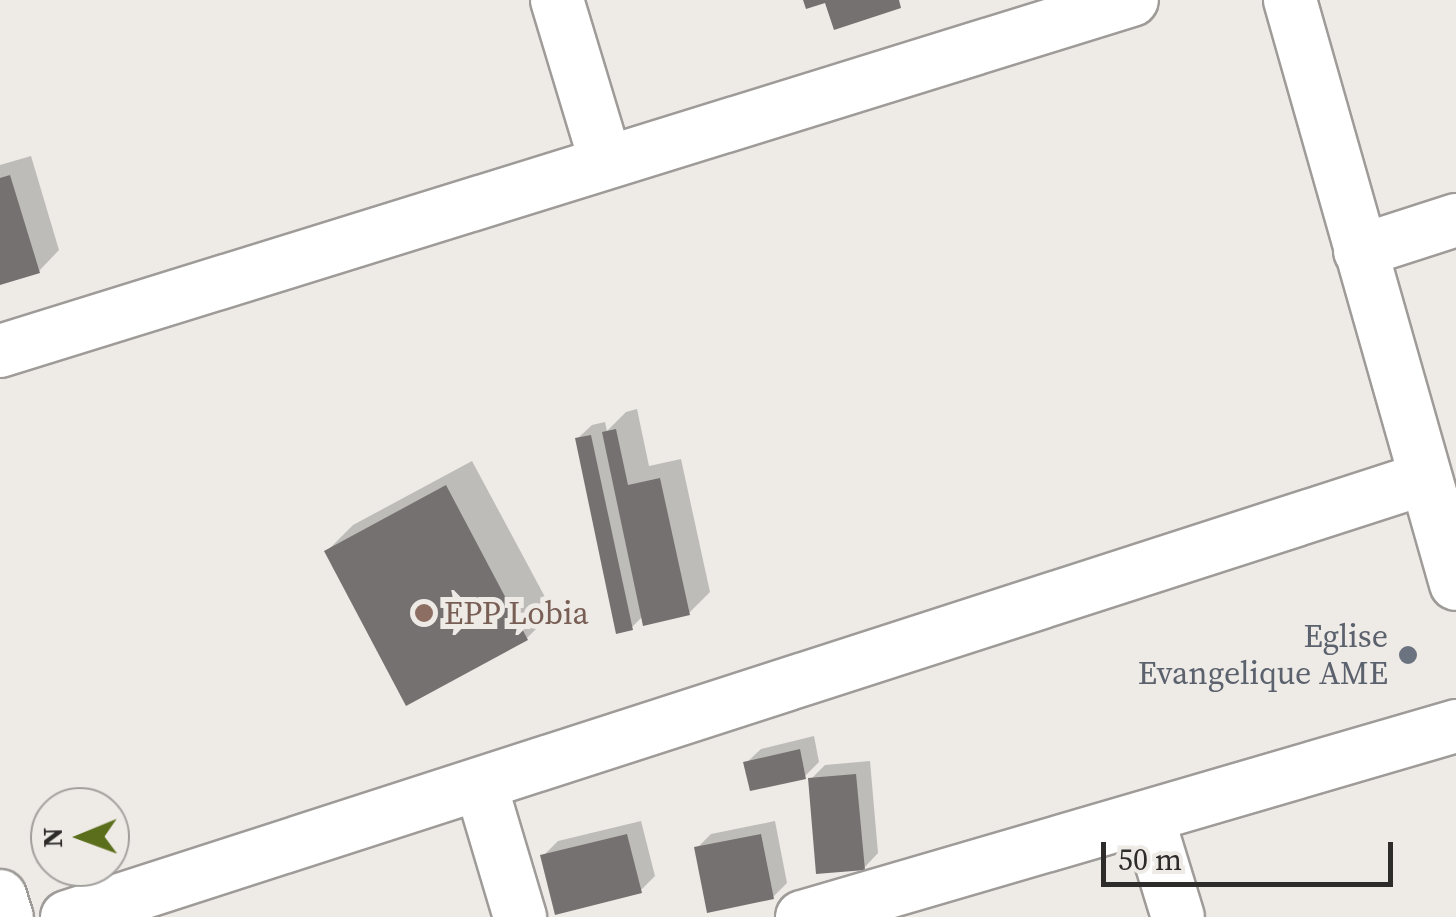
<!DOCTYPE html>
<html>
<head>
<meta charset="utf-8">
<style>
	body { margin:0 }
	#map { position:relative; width:1456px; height:917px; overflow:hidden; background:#eeebe7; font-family:"Source Serif 4",serif }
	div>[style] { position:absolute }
	.shadow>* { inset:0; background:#0003 }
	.building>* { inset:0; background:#757170 }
	.roads { filter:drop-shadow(2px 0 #9e9b98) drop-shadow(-2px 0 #9e9b98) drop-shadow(0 2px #9e9b98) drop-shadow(0 -2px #9e9b98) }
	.minor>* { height:52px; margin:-26px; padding:0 26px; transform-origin:26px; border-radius:26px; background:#fff }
	.dots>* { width:28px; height:28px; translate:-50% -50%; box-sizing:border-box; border:5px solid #eeebe7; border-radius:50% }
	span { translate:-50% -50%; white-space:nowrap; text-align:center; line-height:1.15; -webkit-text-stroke:10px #eeebe7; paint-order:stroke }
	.education-label { font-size:32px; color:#785e54 }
	.left { translate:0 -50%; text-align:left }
	.worship-label { font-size:32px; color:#5b616d }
	.right { translate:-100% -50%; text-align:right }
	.north { position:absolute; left:30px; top:787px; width:100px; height:100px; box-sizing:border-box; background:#eeebe7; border:2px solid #a19f9c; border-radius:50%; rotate:269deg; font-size:28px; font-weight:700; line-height:40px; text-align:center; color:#2d2c2b }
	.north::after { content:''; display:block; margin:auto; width:35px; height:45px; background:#5b6e1b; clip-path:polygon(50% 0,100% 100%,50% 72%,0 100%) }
	.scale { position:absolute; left:1101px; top:842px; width:292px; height:45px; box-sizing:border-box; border:5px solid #2d2c2b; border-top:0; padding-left:12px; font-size:30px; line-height:35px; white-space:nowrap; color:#2d2c2b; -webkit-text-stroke:8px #eeebe7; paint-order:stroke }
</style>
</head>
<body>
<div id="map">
	<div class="shadow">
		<div style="clip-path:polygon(31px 156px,59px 250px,39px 271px,0 283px,0 165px)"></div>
		<div style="clip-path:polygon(637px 409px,649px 466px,681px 459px,710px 592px,689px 613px,643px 616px,631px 628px,577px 439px,592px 425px,605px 422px,607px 431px,626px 412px)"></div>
		<div style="clip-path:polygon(472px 461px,553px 612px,527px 638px,327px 551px,353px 525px)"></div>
		<div style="clip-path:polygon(814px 736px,819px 762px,805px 776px,746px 763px,761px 749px)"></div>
		<div style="clip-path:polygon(870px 761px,878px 853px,864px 868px,811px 779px,825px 765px)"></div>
		<div style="clip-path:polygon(641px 821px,655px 876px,641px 890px,543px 856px,558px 841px)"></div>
		<div style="clip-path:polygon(775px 821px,787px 883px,773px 897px,697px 848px,711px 834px)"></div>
	</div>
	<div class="building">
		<div style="clip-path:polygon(803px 0,899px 0,901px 8px,834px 30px,825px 3px,806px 9px)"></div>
		<div style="clip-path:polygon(10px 175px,40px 273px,0 285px,0 178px)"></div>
		<div style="clip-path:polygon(616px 429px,628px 485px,660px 478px,690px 615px,643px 626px,602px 432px)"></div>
		<div style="clip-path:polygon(591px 435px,633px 630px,616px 634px,575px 438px)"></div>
		<div style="clip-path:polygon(446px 485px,528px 640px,406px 706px,324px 551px)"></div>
		<div style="clip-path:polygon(800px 749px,806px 779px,750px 791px,743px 762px)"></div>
		<div style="clip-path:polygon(856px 774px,865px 870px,816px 874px,808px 778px)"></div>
		<div style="clip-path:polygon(627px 834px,642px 893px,555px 915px,540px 855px)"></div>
		<div style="clip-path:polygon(761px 834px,774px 899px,707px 913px,694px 847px)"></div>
	</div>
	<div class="roads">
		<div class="minor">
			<div style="left:557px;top:0;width:169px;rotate:73.2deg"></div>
			<div style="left:1290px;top:0;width:607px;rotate:74.13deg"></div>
			<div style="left:1360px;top:251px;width:101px;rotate:-17.9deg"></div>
			<div style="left:0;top:351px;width:1185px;rotate:-17.23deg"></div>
			<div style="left:481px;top:786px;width:137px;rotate:73.4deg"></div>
			<div style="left:1148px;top:819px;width:102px;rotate:73deg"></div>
			<div style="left:0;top:896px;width:22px;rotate:72deg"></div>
			<div style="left:67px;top:917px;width:1425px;rotate:-17.9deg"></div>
			<div style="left:802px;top:917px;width:681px;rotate:-16.28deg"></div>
		</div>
	</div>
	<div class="dots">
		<div style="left:424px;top:613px;background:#8d6e63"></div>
		<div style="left:1408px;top:655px;background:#6b7280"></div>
	</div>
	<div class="education-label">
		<span class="left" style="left:444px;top:613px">EPP Lobia</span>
	</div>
	<div class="worship-label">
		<span class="right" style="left:1388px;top:655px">Eglise<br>Evangelique AME</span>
	</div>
	<div class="north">N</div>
	<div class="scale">50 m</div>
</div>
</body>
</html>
